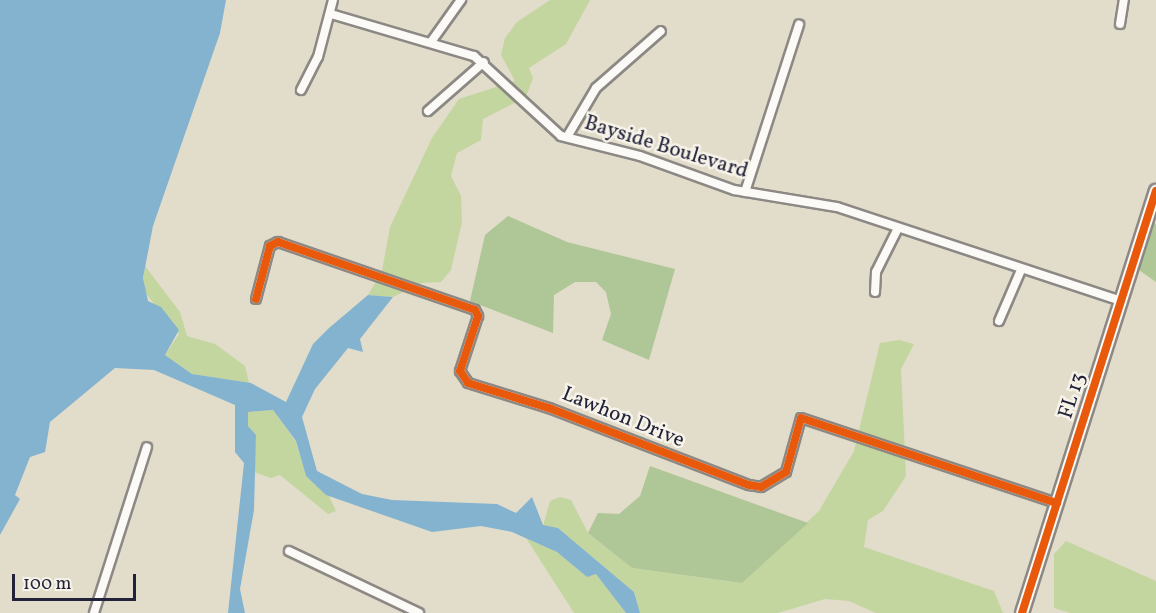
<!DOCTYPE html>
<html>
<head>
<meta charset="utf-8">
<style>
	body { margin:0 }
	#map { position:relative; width:1156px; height:613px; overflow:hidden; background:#e2dcca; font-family:Vollkorn,serif }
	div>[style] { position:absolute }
	.green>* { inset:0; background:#c3d6a0 }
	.forest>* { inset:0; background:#afc696 }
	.water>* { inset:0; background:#84b3cf }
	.roads { filter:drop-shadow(2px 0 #8c8884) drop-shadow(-2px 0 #8c8884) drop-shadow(0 2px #8c8884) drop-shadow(0 -2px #8c8884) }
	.minor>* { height:8px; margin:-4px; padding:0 4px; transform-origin:4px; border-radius:4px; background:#fbfaf7 }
	.secondary>* { height:12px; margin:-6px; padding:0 6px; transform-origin:6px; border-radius:6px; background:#fbfaf7 }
	.cycleway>* { height:8px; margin:-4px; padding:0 4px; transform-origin:4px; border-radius:4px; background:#e8590c }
	span { translate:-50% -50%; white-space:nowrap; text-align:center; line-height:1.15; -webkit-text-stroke:5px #f7f3e8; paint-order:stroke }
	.street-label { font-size:21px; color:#22223b }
	.scale { position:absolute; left:12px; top:574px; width:124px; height:27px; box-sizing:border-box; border:3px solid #22223b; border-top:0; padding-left:8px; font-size:18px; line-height:21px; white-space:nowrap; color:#22223b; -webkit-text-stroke:4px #f7f3e8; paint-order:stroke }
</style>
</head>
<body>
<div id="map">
	<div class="green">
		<div style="clip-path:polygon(550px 0,590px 0,566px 44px,529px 68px,533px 78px,526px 97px,483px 119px,481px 140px,457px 153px,451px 176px,461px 196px,462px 222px,451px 270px,441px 282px,422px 283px,393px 297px,368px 295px,382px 271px,390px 227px,432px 138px,459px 99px,515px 81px,501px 55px,505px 38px,517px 22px)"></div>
		<div style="clip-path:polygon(145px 266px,180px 312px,187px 336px,215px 344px,233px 357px,245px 366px,249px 383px,192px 374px,165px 355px,179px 334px,142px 289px)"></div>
		<div style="clip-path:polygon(899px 340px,914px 344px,901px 369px,906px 476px,883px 511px,868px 520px,864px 547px,994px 591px,1003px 613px,876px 613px,849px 601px,825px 599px,778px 613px,640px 613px,634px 592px,558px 528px,543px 526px,550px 501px,560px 497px,571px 500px,588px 533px,632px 568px,742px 583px,819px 511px,854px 451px,880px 343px)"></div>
		<div style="clip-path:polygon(273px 410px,296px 442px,306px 476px,329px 496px,336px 511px,328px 514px,280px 475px,271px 478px,254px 472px,256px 435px,248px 426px,248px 412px)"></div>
		<div style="clip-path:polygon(526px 538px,557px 552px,587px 577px,596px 573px,626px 613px,574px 613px)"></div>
		<div style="clip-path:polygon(1066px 541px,1156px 581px,1156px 613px,1070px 613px,1054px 608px,1054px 554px)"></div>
	</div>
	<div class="forest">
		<div style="clip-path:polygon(508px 216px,567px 242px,675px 269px,649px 360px,602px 340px,611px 314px,606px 292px,596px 282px,575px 282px,554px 295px,553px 333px,470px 301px,485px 235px)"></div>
		<div style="clip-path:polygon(1153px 222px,1156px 224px,1156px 282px,1136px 268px)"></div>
		<div style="clip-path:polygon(650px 466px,808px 523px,742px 583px,632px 568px,588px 533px,598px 513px,619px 514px,640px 496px)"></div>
	</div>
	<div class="water">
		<div style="clip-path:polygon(0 0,226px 0,220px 33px,153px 226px,143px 278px,148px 301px,161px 307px,179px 330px,165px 355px,192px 374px,251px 383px,286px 402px,313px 344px,329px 328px,368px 295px,393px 297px,360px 339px,363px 352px,348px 348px,315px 389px,302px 417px,317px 471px,362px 494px,392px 500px,497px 504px,516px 513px,532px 497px,543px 525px,558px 528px,634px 592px,640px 613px,626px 613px,596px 574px,587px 577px,557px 552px,512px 532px,481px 526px,432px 532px,326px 495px,306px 476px,296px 441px,273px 410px,248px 412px,248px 426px,256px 435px,254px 510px,240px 589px,245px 613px,228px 613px,244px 463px,235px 452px,235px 405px,154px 370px,115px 368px,50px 422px,45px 452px,30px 457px,15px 495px,20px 499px,0 535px)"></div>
	</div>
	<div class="roads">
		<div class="minor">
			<div style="left:331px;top:14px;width:149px;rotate:16.4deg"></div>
			<div style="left:474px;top:56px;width:118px;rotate:42.6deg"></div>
			<div style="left:561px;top:136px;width:81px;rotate:14.2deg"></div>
			<div style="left:640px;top:156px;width:100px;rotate:19.9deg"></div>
			<div style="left:734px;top:190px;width:104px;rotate:9.4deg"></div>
			<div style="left:837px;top:207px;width:299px;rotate:18.3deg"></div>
			<div style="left:1120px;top:24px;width:24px;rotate:-81deg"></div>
			<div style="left:431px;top:42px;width:52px;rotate:-54.5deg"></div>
			<div style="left:301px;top:90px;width:37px;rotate:-63deg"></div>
			<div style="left:318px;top:57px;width:59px;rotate:-75.3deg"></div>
			<div style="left:428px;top:111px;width:74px;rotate:-41.2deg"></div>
			<div style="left:567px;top:137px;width:57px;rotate:-59.4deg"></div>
			<div style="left:596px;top:88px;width:86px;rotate:-41.2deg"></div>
			<div style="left:745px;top:192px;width:176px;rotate:-72.1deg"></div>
			<div style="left:875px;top:292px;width:20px;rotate:-87deg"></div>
			<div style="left:876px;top:272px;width:49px;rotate:-63.4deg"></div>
			<div style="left:256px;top:299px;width:55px;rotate:-75.2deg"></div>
			<div style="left:270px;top:246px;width:9px;rotate:-27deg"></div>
			<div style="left:278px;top:242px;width:208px;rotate:19deg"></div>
			<div style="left:475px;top:310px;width:7px;rotate:63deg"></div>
			<div style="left:478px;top:316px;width:58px;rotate:108.1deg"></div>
			<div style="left:460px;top:371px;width:14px;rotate:56deg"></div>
			<div style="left:468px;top:383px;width:85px;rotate:17.2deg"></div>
			<div style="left:549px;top:408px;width:214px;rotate:21.1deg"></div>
			<div style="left:749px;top:485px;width:12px;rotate:9deg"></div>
			<div style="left:761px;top:487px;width:29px;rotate:-31deg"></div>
			<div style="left:786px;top:472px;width:56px;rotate:-74.5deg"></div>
			<div style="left:801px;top:418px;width:270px;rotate:18.4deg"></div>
			<div style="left:999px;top:321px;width:56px;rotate:-66.7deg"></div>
			<div style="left:289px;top:551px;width:144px;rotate:25.5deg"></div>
			<div style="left:94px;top:613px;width:174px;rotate:-72.3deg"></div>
		</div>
		<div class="secondary">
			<div style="left:1022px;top:613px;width:443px;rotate:-72.4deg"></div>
		</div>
	</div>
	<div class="cycleway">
		<div style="left:256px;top:299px;width:55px;rotate:-75.2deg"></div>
		<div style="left:270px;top:246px;width:9px;rotate:-27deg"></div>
		<div style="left:278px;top:242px;width:208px;rotate:19deg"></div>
		<div style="left:475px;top:310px;width:7px;rotate:63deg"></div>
		<div style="left:478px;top:316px;width:58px;rotate:108.1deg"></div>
		<div style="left:460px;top:371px;width:14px;rotate:56deg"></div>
		<div style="left:468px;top:383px;width:85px;rotate:17.2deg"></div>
		<div style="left:549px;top:408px;width:214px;rotate:21.1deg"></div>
		<div style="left:749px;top:485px;width:12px;rotate:9deg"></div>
		<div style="left:761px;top:487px;width:29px;rotate:-31deg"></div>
		<div style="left:786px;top:472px;width:56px;rotate:-74.5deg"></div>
		<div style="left:801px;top:418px;width:270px;rotate:18.4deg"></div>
		<div style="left:1022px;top:613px;width:443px;rotate:-72.4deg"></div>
	</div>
	<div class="street-label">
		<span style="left:666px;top:148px;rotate:17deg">Bayside Boulevard</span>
		<span style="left:1073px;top:396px;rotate:-72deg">FL 13</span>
		<span style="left:623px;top:418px;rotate:22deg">Lawhon Drive</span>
	</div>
	<div class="scale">100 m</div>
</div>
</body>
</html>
